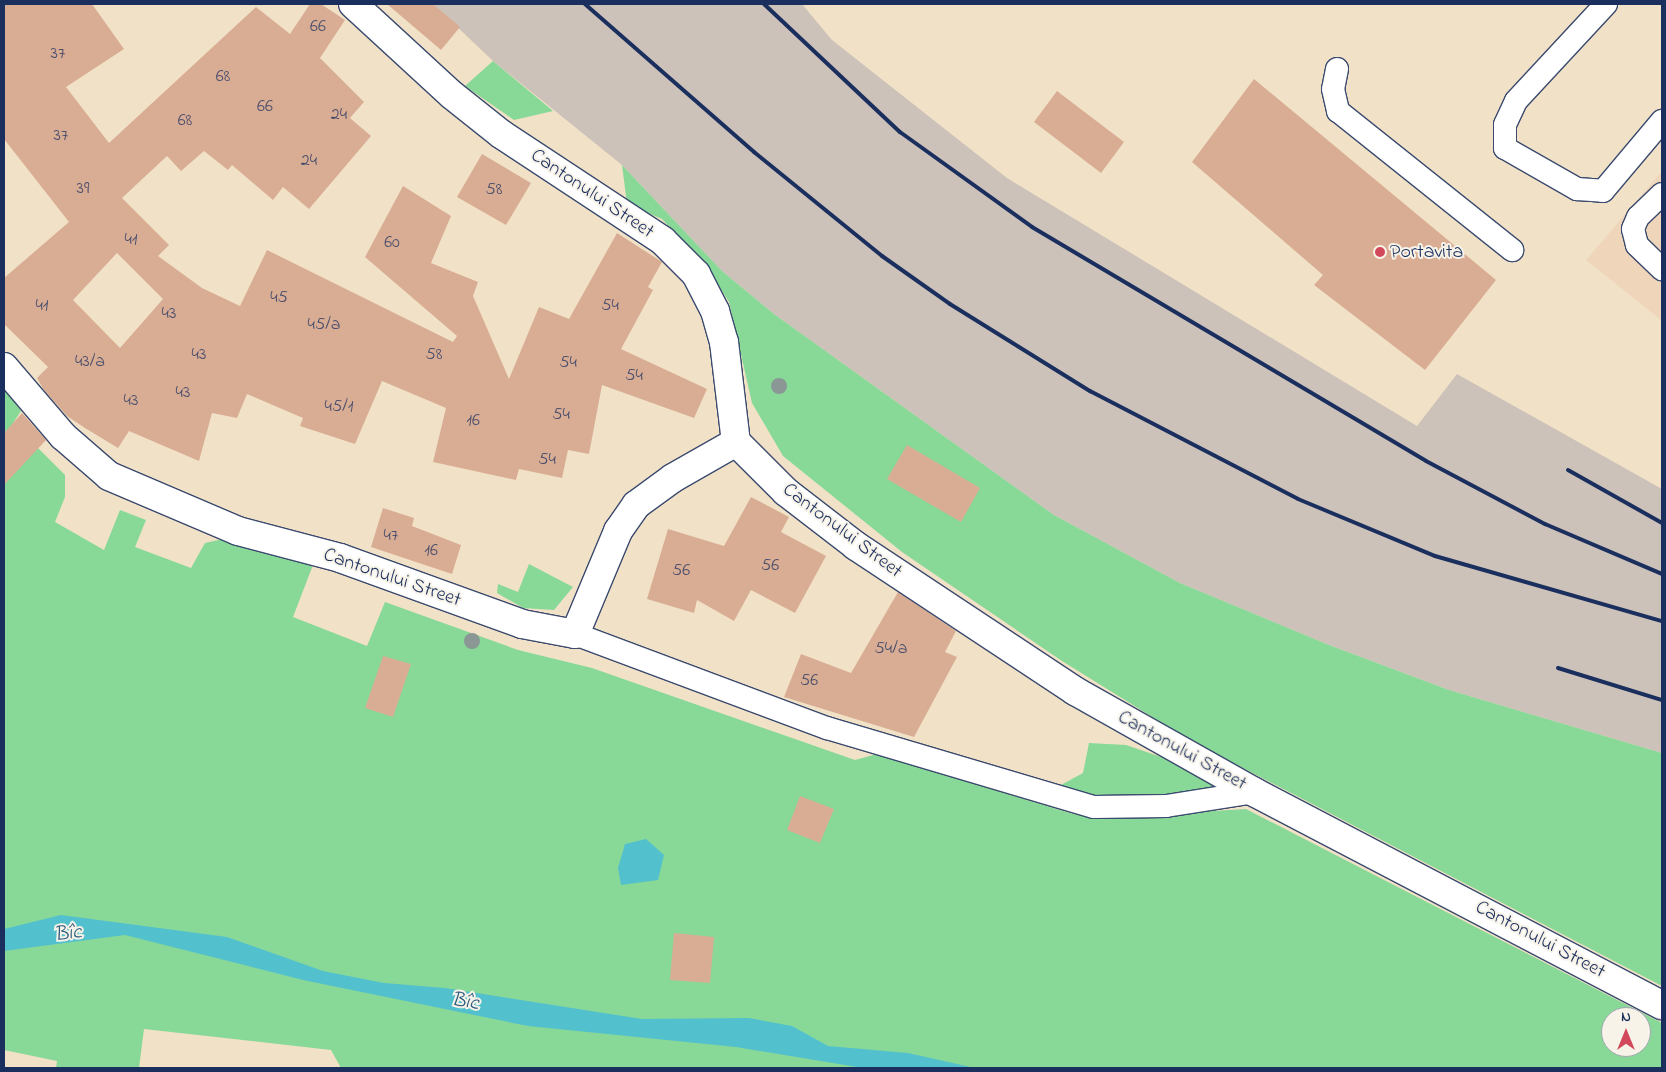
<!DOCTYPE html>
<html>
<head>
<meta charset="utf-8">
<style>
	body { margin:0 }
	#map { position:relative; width:1666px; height:1072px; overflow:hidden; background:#f1e2c7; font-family:"Indie Flower",sans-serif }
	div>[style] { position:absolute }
	.built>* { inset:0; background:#efd6bb }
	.industrial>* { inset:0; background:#cdc2b9 }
	.green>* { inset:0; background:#88d898 }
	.water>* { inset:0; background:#53c0cd }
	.building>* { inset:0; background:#d9ad94 }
	.roads { filter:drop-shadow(1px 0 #3b4a6e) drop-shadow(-1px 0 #3b4a6e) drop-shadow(0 1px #3b4a6e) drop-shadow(0 -1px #3b4a6e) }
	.service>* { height:22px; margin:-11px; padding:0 11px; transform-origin:11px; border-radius:11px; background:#fff }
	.minor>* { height:28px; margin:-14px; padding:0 14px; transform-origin:14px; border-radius:14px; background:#fff }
	.rail>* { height:4px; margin:-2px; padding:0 2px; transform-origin:2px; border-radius:2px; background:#1b2f5e }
	.trees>* { width:16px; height:16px; margin:-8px; border-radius:50%; background:#8a9795 }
	.dots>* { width:14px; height:14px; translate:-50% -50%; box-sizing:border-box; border:2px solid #f7f3e8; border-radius:50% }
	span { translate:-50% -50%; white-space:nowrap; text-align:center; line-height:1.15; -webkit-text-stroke:4px #f7f3e8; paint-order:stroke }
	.number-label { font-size:18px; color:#4a4e6c }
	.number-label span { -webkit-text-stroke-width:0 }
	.street-label { font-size:20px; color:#1b2f5e }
	.poi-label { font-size:20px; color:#1b2f5e }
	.left { translate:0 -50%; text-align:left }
	.water-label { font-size:21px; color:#2c5a7f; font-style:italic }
	.frame { position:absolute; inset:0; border:5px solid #1b2f5e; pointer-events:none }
	.north { position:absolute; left:1601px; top:1007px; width:50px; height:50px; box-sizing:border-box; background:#f7f3e8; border:1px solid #9fa5b1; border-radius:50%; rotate:0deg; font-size:14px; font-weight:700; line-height:20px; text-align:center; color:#1b2f5e }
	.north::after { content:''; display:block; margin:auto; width:18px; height:22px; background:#d1495b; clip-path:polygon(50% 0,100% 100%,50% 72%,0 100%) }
</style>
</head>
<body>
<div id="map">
	<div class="built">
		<div style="clip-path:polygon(1662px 171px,1662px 321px,1586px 260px)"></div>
	</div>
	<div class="industrial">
		<div style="clip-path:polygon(433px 4px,802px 4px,832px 40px,1007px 178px,1417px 426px,1457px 374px,1662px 489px,1662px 753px,1449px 690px,1329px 645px,1180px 583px,1054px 515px,774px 314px,722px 271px,622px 165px,493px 61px)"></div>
	</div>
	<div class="green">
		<div style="clip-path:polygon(493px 61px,553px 111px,514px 120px,465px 86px)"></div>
		<div style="clip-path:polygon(622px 165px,722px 271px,774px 314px,1054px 515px,1180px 583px,1329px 645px,1449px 690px,1662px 753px,1662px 986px,1191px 741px,1062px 661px,902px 552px,783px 456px,752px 403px,729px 302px,705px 265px,662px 219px,627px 204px)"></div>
		<div style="clip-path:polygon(evenodd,4px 387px,21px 411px,13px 423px,65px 475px,65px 497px,55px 522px,104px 550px,120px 510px,146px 520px,135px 547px,191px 568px,205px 543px,223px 539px,313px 565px,293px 617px,367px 646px,385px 602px,518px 650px,592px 668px,855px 760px,877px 754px,1073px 814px,1114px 817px,1246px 809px,1662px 1023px,1662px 1068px,341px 1068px,331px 1050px,144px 1029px,139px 1068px,56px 1068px,57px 1061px,4px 1050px,4px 387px,1611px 1017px,1641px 1017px,1641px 1047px,1611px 1047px,1611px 1017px)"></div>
		<div style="clip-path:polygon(529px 564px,573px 587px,554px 610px,523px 608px,497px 593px,498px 584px,518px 592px)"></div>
		<div style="clip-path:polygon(1089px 743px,1126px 745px,1173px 761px,1221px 788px,1219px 792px,1104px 801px,1074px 793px,1061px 785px,1083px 773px)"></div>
	</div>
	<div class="water">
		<div style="clip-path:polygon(646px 839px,664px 855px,658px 880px,621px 885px,618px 868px,625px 844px)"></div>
		<div style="clip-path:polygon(61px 915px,227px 937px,323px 971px,384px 983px,445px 988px,642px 1019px,749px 1018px,792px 1026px,828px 1046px,908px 1053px,975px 1068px,863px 1068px,736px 1047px,528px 1026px,303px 980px,125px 935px,4px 951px,4px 929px)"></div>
	</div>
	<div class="building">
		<div style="clip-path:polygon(evenodd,4px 4px,92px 4px,124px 49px,66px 87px,109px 143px,256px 7px,290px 34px,310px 4px,321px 4px,345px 20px,320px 58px,364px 102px,350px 118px,371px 136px,309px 209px,283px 187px,273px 200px,232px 165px,228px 170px,204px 151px,181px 171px,167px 156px,122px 198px,169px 245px,158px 256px,202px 288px,240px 306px,267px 250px,453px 342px,457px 336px,365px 257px,403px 186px,451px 216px,431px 263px,478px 282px,473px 296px,509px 379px,539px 307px,569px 319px,617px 233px,662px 262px,648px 287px,653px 290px,621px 349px,707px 389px,694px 418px,602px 385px,589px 454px,568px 450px,562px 478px,519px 469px,516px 480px,433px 462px,446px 408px,382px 381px,355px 444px,300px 426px,303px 418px,247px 394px,237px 418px,212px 413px,199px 461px,129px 431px,118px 448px,85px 428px,67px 416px,44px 390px,37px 378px,48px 367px,4px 324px,4px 278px,69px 222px,4px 139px,4px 4px,117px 253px,163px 299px,120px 348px,73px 300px,117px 253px)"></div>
		<div style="clip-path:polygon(387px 4px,433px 4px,460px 27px,441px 50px)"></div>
		<div style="clip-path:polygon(1254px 79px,1496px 280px,1425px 370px,1314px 285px,1323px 275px,1192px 162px)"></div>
		<div style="clip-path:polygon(1057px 91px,1124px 142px,1101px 173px,1034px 122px)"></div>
		<div style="clip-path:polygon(482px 154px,531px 183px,506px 225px,457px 197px)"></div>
		<div style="clip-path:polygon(22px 413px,46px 440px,4px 485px,4px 433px)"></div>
		<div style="clip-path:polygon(907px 445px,980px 488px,961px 522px,887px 479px)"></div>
		<div style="clip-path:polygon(751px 497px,789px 517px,781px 532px,826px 556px,795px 613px,751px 590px,734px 621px,697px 600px,694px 613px,647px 599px,668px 529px,724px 546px)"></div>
		<div style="clip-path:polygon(383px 508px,414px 518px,412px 526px,461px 545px,452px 574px,371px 547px)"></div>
		<div style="clip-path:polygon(898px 592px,956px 631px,945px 652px,957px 657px,914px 737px,784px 697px,801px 654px,851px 673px)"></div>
		<div style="clip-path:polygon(383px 656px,411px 664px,393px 717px,365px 708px)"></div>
		<div style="clip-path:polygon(800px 796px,834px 809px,820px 843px,787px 830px)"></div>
		<div style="clip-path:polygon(674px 933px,714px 937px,710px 983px,670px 980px)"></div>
	</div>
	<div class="roads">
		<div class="service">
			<div style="left:1606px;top:4px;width:132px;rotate:132.9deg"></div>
			<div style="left:1516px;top:101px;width:26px;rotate:115deg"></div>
			<div style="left:1505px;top:125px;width:23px;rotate:90deg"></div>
			<div style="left:1505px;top:148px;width:83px;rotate:29.7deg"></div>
			<div style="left:1577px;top:189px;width:26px;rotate:4deg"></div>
			<div style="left:1603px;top:191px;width:92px;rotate:-49.9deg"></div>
			<div style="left:1337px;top:69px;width:20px;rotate:101deg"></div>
			<div style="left:1333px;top:89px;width:23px;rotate:77deg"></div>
			<div style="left:1338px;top:111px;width:223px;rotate:38.6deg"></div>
			<div style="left:1662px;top:194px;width:33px;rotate:136deg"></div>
			<div style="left:1638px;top:217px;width:13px;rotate:113deg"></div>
			<div style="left:1633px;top:229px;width:16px;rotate:76deg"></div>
			<div style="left:1637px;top:245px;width:35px;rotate:44deg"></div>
			<div style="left:575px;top:634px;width:269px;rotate:20.5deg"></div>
			<div style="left:827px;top:728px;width:278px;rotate:16.5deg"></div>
			<div style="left:1094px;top:807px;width:72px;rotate:-0.8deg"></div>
			<div style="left:1166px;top:806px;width:89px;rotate:-9deg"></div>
		</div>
		<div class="minor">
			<div style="left:353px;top:4px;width:134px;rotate:42.6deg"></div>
			<div style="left:452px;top:95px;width:63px;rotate:38.5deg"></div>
			<div style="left:501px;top:134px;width:194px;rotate:33.4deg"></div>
			<div style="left:663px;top:241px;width:47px;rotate:45deg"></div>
			<div style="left:696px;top:274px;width:42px;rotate:62.8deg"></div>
			<div style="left:715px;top:311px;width:32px;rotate:74deg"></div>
			<div style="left:724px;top:342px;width:101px;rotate:83.2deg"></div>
			<div style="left:736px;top:442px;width:71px;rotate:45deg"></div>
			<div style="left:786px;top:492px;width:88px;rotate:37.6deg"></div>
			<div style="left:856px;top:546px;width:263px;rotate:33.5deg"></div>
			<div style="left:1075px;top:691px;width:206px;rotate:29.4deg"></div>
			<div style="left:1254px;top:792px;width:460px;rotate:27.6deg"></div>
			<div style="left:4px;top:367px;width:91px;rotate:49.5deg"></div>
			<div style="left:63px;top:436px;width:61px;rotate:41deg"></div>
			<div style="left:109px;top:476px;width:140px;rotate:23.1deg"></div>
			<div style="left:238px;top:531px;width:106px;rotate:14.8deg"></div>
			<div style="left:340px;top:558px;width:194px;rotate:19.9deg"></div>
			<div style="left:522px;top:624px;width:54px;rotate:10.7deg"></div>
			<div style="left:575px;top:634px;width:112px;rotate:-67.3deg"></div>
			<div style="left:618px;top:531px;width:32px;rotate:-55deg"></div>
			<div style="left:636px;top:505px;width:46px;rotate:-36.1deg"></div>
			<div style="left:673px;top:478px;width:73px;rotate:-29.7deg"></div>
		</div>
	</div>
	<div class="rail">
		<div style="left:585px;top:4px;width:225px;rotate:41.2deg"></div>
		<div style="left:754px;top:152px;width:165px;rotate:39.1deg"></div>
		<div style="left:882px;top:256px;width:83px;rotate:35.2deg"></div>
		<div style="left:950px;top:304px;width:165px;rotate:31.9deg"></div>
		<div style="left:1090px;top:391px;width:234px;rotate:27.4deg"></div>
		<div style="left:1298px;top:499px;width:148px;rotate:22.6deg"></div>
		<div style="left:1435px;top:556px;width:236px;rotate:16deg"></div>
		<div style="left:764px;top:4px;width:187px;rotate:43.3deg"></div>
		<div style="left:900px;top:132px;width:163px;rotate:35.7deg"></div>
		<div style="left:1032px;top:227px;width:458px;rotate:30.7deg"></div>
		<div style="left:1426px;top:461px;width:135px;rotate:27.9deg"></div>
		<div style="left:1545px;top:524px;width:127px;rotate:23.1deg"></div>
		<div style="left:1568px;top:470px;width:108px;rotate:29.4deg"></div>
		<div style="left:1558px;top:668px;width:109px;rotate:17.1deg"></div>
	</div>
	<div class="trees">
		<div style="left:779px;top:386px"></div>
		<div style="left:472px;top:641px"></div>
	</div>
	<div class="dots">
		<div style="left:1380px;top:252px;background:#d1495b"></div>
	</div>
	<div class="number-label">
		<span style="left:318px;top:27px">66</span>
		<span style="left:58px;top:54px">37</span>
		<span style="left:223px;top:77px">68</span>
		<span style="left:265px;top:107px">66</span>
		<span style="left:339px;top:115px">24</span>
		<span style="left:185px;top:121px">68</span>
		<span style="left:61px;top:136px">37</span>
		<span style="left:309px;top:161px">24</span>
		<span style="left:83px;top:189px">39</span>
		<span style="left:494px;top:190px">58</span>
		<span style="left:131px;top:240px">41</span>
		<span style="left:392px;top:243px">60</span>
		<span style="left:279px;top:298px">45</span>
		<span style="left:42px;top:306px">41</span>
		<span style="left:610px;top:306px">54</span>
		<span style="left:169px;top:314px">43</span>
		<span style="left:324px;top:325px">45/a</span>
		<span style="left:199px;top:355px">43</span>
		<span style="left:434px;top:355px">58</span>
		<span style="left:90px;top:362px">43/a</span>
		<span style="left:568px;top:363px">54</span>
		<span style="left:634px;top:376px">54</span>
		<span style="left:183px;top:393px">43</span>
		<span style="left:131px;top:401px">43</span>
		<span style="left:339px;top:407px">45/1</span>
		<span style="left:561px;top:415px">54</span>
		<span style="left:473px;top:421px">16</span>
		<span style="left:547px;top:460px">54</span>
		<span style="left:391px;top:536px">47</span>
		<span style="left:431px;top:551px">16</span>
		<span style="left:770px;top:566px">56</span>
		<span style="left:681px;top:571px">56</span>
		<span style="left:891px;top:649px">54/a</span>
		<span style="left:809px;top:681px">56</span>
	</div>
	<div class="street-label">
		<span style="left:592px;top:194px;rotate:34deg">Cantonului Street</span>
		<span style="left:842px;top:531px;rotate:37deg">Cantonului Street</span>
		<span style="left:392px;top:578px;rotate:19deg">Cantonului Street</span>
		<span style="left:1182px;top:751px;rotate:29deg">Cantonului Street</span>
		<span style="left:1540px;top:940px;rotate:28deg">Cantonului Street</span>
	</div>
	<div class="poi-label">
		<span class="left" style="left:1390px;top:252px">Portavita</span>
	</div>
	<div class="water-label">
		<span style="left:68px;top:934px;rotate:-7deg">Bîc</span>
		<span style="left:465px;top:1002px;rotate:9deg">Bîc</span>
	</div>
	<div class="frame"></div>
	<div class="north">N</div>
</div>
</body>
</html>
